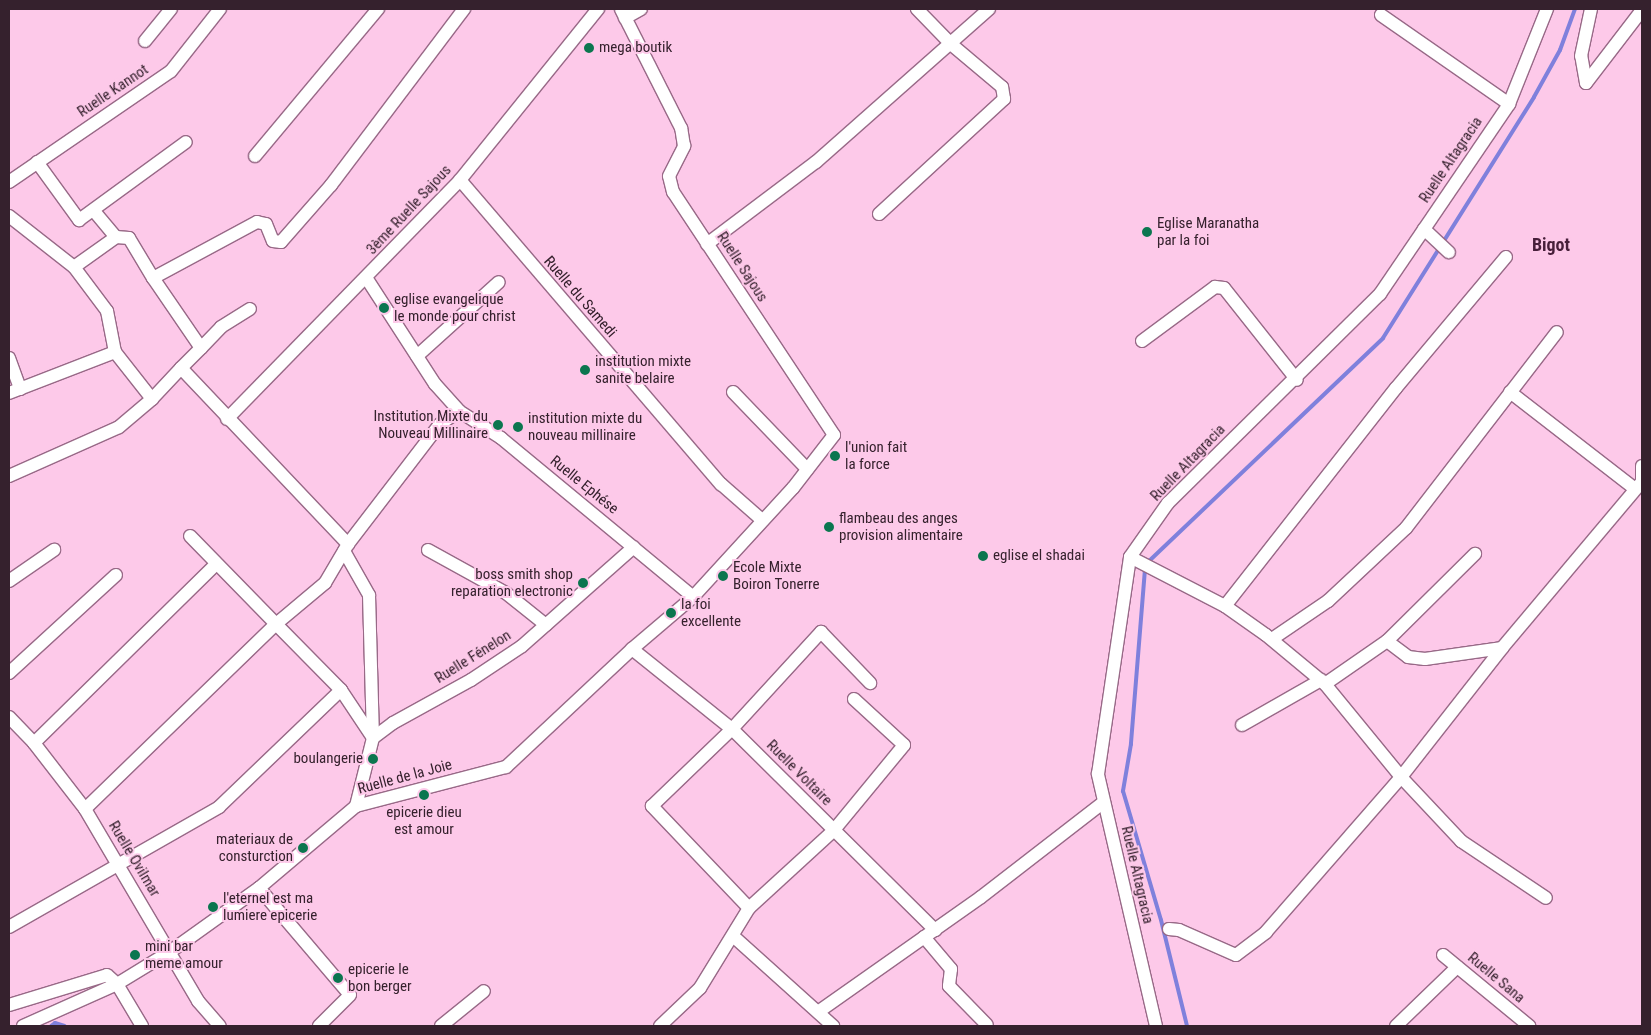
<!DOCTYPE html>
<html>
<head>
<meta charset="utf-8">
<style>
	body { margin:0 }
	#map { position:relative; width:1651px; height:1035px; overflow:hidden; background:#fdc9e9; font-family:"Roboto Condensed",sans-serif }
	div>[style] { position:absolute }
	.stream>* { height:4px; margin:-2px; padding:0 2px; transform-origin:2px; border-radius:2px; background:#7f80dc }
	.roads { filter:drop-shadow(1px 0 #986987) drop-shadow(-1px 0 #986987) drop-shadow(0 1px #986987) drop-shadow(0 -1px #986987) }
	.street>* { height:12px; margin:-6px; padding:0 6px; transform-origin:6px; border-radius:6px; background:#fff }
	.dots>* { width:14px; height:14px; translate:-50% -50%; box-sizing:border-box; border:2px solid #fdc9e9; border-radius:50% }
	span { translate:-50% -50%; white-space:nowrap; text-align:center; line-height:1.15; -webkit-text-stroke:4px #fdc9e9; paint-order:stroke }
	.poi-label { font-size:15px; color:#35212d }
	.left { translate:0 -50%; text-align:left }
	.right { translate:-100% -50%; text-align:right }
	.street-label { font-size:15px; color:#35212d }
	.quarter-label { font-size:18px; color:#471f3a; font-weight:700 }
	.frame { position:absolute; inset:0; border:10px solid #35212d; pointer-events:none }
</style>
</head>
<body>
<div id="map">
	<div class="stream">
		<div style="left:1147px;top:563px;width:326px;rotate:-43.6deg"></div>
		<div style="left:1383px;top:338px;width:284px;rotate:-57.9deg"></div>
		<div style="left:1534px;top:97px;width:54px;rotate:-61deg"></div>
		<div style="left:1560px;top:50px;width:44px;rotate:-69.9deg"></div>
		<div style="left:1145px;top:569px;width:176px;rotate:94.6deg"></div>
		<div style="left:1131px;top:744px;width:48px;rotate:99.7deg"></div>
		<div style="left:1123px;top:791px;width:134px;rotate:73.6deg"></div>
		<div style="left:1161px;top:920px;width:109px;rotate:76.2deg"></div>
		<div style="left:51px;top:1026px;width:5px;rotate:-37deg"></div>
		<div style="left:55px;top:1023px;width:10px;rotate:17deg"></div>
	</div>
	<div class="roads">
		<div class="street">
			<div style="left:1381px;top:15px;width:156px;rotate:34.8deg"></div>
			<div style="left:625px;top:18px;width:18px;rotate:-29deg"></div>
			<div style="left:145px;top:41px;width:41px;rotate:-50.9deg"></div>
			<div style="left:1586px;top:83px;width:92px;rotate:-52.5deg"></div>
			<div style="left:1586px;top:83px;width:27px;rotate:-100deg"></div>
			<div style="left:1581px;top:56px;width:48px;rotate:-78deg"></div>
			<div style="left:255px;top:156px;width:192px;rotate:-50.1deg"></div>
			<div style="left:37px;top:162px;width:72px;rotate:54.1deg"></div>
			<div style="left:79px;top:220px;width:132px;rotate:-36.1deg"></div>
			<div style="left:460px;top:180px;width:401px;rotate:49.4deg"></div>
			<div style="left:721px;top:484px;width:53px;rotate:41.2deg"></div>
			<div style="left:9px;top:182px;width:196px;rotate:-34.4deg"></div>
			<div style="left:171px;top:71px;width:79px;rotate:-51.7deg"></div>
			<div style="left:94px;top:211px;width:34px;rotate:50deg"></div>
			<div style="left:116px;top:237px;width:13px;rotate:4deg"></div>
			<div style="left:129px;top:238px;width:47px;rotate:59deg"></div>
			<div style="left:879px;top:214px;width:170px;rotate:-42.6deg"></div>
			<div style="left:1004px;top:99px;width:12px;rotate:-99deg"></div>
			<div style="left:1002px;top:87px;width:67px;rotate:-139.9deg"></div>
			<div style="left:951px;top:44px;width:49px;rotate:-134.2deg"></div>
			<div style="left:9px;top:216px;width:83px;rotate:38.1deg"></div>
			<div style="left:74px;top:267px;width:55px;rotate:53.1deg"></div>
			<div style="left:107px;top:311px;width:42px;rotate:79deg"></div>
			<div style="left:115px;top:352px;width:60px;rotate:51.8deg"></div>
			<div style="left:152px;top:399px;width:42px;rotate:-46.9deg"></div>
			<div style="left:181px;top:368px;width:243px;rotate:46.5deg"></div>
			<div style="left:1424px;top:229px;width:34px;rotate:43deg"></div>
			<div style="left:707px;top:244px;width:136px;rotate:-37deg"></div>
			<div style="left:816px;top:162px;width:231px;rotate:-41.5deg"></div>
			<div style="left:74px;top:267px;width:52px;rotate:-35.5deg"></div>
			<div style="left:367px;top:279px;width:125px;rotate:57.1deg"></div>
			<div style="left:435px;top:384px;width:36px;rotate:48deg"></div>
			<div style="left:459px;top:411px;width:50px;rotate:32.7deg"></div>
			<div style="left:501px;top:438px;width:249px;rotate:39.6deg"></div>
			<div style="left:1142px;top:341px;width:91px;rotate:-36.5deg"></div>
			<div style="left:1215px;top:287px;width:9px;rotate:6deg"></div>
			<div style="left:1224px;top:288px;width:117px;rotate:51.6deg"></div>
			<div style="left:201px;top:348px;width:29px;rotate:-46deg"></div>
			<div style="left:221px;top:327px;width:34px;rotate:-32deg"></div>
			<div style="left:417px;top:356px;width:110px;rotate:-42.1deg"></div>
			<div style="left:9px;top:358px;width:33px;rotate:70deg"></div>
			<div style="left:181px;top:368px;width:28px;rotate:-45deg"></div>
			<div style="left:201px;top:348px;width:85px;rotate:-124.4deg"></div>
			<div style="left:153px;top:278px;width:118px;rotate:-28.3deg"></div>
			<div style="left:257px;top:222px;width:9px;rotate:13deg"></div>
			<div style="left:266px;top:224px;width:18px;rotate:68deg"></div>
			<div style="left:273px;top:241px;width:8px;rotate:7deg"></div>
			<div style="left:281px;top:242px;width:76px;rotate:-48.7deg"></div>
			<div style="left:331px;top:185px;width:221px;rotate:-52.9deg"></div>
			<div style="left:733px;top:392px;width:107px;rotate:46.1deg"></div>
			<div style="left:1510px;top:392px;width:158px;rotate:37.8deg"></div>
			<div style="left:9px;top:393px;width:114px;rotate:-21.1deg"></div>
			<div style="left:227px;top:419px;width:334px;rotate:-45.7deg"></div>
			<div style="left:460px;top:180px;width:220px;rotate:-51.1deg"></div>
			<div style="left:1642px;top:466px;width:16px;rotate:90deg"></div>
			<div style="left:9px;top:476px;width:120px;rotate:-24deg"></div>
			<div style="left:119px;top:427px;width:43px;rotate:-40.3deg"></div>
			<div style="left:428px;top:550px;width:89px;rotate:28.9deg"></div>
			<div style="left:506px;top:593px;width:51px;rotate:38.7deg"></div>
			<div style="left:344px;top:551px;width:51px;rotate:60.4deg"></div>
			<div style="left:369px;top:595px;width:143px;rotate:88.4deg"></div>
			<div style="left:1130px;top:557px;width:107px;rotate:27.3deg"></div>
			<div style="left:1225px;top:606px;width:50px;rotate:35.3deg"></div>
			<div style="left:1266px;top:635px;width:77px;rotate:39.7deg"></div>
			<div style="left:1325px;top:684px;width:120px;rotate:50.7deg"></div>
			<div style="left:1401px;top:777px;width:88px;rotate:46.8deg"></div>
			<div style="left:1461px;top:841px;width:102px;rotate:33.8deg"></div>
			<div style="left:9px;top:581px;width:55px;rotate:-34.6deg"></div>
			<div style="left:1225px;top:606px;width:277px;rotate:-51.9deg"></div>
			<div style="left:1396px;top:388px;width:171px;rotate:-50deg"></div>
			<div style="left:1272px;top:639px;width:68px;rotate:-34.2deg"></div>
			<div style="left:1328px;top:601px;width:107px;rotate:-43.1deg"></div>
			<div style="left:1406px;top:528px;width:247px;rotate:-52.4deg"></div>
			<div style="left:1387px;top:641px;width:26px;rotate:37deg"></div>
			<div style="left:1408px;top:657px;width:17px;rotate:7deg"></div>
			<div style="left:1425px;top:659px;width:78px;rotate:-8.1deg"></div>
			<div style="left:632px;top:649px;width:128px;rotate:38.7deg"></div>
			<div style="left:732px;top:729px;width:286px;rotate:44.7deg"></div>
			<div style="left:9px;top:673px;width:145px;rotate:-42.5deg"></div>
			<div style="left:1325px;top:684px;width:75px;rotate:-34.7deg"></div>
			<div style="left:1387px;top:641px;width:124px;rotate:-44.7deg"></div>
			<div style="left:9px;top:717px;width:36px;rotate:46deg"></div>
			<div style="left:34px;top:743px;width:83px;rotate:52.3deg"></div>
			<div style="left:85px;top:809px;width:223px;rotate:59.5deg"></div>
			<div style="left:198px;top:1001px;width:33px;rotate:49deg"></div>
			<div style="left:1242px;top:725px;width:91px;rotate:-29.7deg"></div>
			<div style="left:373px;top:738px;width:58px;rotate:-123.7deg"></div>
			<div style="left:341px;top:690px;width:93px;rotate:-134.6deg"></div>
			<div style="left:276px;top:624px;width:64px;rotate:-39.9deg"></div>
			<div style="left:325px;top:583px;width:45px;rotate:-59.5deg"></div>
			<div style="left:348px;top:544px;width:151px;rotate:-52.5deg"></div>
			<div style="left:440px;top:424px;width:23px;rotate:-34deg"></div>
			<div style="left:34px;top:743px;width:254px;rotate:-44.5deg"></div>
			<div style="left:356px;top:806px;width:70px;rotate:-76deg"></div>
			<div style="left:373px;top:738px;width:25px;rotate:-37deg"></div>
			<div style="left:393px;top:723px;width:89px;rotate:-28.9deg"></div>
			<div style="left:471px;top:680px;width:61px;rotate:-33.7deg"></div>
			<div style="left:522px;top:646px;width:149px;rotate:-41.5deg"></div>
			<div style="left:85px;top:809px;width:266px;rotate:-44.1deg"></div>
			<div style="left:276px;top:624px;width:123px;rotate:-134.3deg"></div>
			<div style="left:259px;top:888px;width:140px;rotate:49.6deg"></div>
			<div style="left:350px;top:995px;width:44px;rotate:135deg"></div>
			<div style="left:749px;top:908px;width:115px;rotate:-42.5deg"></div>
			<div style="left:834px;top:830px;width:110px;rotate:-50.5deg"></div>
			<div style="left:904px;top:745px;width:68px;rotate:-137.4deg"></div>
			<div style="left:9px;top:927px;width:242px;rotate:-29.7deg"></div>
			<div style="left:219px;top:807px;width:169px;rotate:-43.8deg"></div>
			<div style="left:1169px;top:929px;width:10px;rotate:6deg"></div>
			<div style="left:1179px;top:930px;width:62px;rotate:23.7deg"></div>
			<div style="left:1236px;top:955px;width:38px;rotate:-37deg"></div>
			<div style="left:1266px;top:932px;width:206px;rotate:-48.9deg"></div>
			<div style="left:1401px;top:777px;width:164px;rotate:-51.9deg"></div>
			<div style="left:1502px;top:648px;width:217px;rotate:-49.9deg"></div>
			<div style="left:733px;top:936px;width:135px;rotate:42deg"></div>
			<div style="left:924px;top:937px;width:42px;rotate:49.8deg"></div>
			<div style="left:951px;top:969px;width:17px;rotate:97deg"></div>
			<div style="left:949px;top:986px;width:54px;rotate:45.7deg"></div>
			<div style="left:1443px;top:955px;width:112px;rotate:39.5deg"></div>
			<div style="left:9px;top:1005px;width:102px;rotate:-17deg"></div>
			<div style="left:107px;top:975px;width:13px;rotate:42deg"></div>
			<div style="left:117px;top:984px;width:49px;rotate:59.2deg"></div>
			<div style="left:818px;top:1012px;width:199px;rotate:-35.2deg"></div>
			<div style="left:981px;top:897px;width:155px;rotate:-37.7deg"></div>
			<div style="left:23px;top:1026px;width:103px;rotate:-24.1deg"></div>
			<div style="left:117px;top:984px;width:63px;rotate:-31.4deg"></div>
			<div style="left:171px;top:951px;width:108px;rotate:-35.6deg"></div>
			<div style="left:259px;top:888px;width:127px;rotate:-40.2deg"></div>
			<div style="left:356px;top:806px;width:155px;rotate:-14.6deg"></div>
			<div style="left:506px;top:767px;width:173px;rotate:-43.1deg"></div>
			<div style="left:632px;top:649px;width:80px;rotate:-40.4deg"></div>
			<div style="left:693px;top:597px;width:148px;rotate:-47.5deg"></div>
			<div style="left:793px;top:488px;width:67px;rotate:-52.3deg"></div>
			<div style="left:834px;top:435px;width:291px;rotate:-123.5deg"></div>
			<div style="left:673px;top:192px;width:16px;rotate:-104deg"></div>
			<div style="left:669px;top:176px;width:34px;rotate:-63deg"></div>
			<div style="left:684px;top:146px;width:18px;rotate:-99deg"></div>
			<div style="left:681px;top:128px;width:133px;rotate:-116.8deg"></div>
			<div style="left:441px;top:1026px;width:55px;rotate:-39.1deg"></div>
			<div style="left:660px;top:1026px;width:55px;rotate:-43.5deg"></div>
			<div style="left:700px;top:988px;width:94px;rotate:-58.5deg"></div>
			<div style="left:749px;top:908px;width:141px;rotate:-133.6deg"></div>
			<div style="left:652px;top:806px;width:111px;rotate:-43.9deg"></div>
			<div style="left:732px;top:729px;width:132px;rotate:-47.5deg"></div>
			<div style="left:821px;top:632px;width:71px;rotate:46.1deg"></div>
			<div style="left:1156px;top:1026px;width:259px;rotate:-103deg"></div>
			<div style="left:1098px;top:774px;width:219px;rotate:-81.6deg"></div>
			<div style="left:1130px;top:557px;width:66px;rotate:-54.9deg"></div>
			<div style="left:1168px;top:503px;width:298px;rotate:-44.6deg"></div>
			<div style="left:1380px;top:294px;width:230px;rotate:-55.8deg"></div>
			<div style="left:1509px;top:104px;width:102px;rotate:-68.2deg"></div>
			<div style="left:1396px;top:1026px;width:85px;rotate:-44deg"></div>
		</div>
	</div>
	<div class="dots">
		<div style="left:589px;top:48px;background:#0b764f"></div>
		<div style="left:1147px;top:232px;background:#0b764f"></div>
		<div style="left:384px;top:308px;background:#0b764f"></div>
		<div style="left:585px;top:370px;background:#0b764f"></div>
		<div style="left:498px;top:425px;background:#0b764f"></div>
		<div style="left:518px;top:427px;background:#0b764f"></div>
		<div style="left:835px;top:456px;background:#0b764f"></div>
		<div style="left:829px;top:527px;background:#0b764f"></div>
		<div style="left:983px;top:556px;background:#0b764f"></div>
		<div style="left:723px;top:576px;background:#0b764f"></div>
		<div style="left:583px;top:583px;background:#0b764f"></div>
		<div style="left:671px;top:613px;background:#0b764f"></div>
		<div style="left:373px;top:759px;background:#0b764f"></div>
		<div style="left:424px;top:795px;background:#0b764f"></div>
		<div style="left:303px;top:848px;background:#0b764f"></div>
		<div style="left:213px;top:907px;background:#0b764f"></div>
		<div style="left:135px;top:955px;background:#0b764f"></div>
		<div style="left:338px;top:978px;background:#0b764f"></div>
	</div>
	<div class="poi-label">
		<span class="left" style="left:599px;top:48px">mega boutik</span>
		<span class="left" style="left:1157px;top:232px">Eglise Maranatha<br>par la foi</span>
		<span class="left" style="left:394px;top:308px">eglise evangelique<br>le monde pour christ</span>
		<span class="left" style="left:595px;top:370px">institution mixte<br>sanite belaire</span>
		<span class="right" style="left:488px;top:425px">Institution Mixte du<br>Nouveau Millinaire</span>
		<span class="left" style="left:528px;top:427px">institution mixte du<br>nouveau millinaire</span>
		<span class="left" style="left:845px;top:456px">l'union fait<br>la force</span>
		<span class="left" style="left:839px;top:527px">flambeau des anges<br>provision alimentaire</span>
		<span class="left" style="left:993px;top:556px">eglise el shadai</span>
		<span class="left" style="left:733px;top:576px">Ecole Mixte<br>Boiron Tonerre</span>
		<span class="right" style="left:573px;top:583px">boss smith shop<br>reparation electronic</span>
		<span class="left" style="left:681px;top:613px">la foi<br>excellente</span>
		<span class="right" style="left:363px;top:759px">boulangerie</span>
		<span style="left:424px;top:821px">epicerie dieu<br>est amour</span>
		<span class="right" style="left:293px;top:848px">materiaux de<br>consturction</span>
		<span class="left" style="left:223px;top:907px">l'eternel est ma<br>lumiere epicerie</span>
		<span class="left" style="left:145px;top:955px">mini bar<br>meme amour</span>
		<span class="left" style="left:348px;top:978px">epicerie le<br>bon berger</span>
	</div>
	<div class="street-label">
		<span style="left:113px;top:91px;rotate:-34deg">Ruelle Kannot</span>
		<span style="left:1451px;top:160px;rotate:-56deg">Ruelle Altagracia</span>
		<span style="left:409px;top:210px;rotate:-47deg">3ème Ruelle Sajous</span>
		<span style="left:742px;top:267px;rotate:57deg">Ruelle Sajous</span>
		<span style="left:580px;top:297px;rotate:49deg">Ruelle du Samedi</span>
		<span style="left:1188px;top:463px;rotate:-46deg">Ruelle Altagracia</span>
		<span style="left:584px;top:485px;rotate:39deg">Ruelle Ephése</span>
		<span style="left:473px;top:657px;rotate:-32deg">Ruelle Fénelon</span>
		<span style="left:799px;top:773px;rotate:45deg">Ruelle Voltaire</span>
		<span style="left:405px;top:777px;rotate:-15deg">Ruelle de la Joie</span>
		<span style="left:134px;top:859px;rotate:59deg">Ruelle Ovilmar</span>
		<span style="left:1137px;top:875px;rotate:77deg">Ruelle Altagracia</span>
		<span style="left:1496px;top:978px;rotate:40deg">Ruelle Sana</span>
	</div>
	<div class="quarter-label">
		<span style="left:1551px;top:245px">Bigot</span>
	</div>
	<div class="frame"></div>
</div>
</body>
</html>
